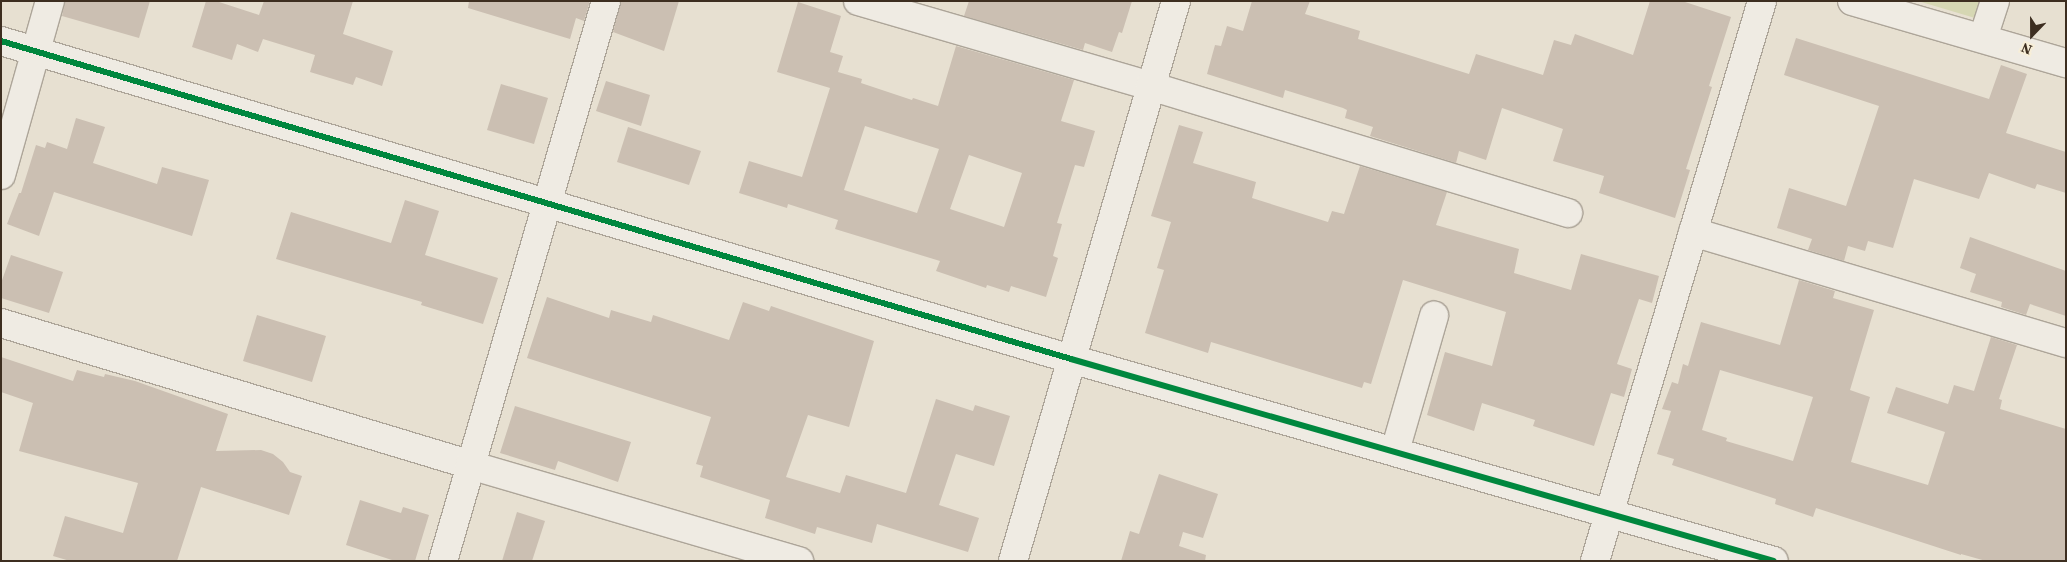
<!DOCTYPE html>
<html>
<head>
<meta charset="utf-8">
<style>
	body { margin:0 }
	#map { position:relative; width:2067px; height:562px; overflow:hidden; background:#e7e0d1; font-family:"Source Serif 4",serif }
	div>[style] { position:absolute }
	.green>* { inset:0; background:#d6d7b3 }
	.building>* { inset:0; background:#cbbfb2 }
	.roads { filter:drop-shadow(1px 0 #ada599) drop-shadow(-1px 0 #ada599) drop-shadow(0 1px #ada599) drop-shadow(0 -1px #ada599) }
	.minor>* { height:28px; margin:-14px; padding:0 14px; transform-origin:14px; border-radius:14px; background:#efebe3 }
	.cycleway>* { height:6px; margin:-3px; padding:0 3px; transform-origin:3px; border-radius:3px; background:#00873e }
	span { translate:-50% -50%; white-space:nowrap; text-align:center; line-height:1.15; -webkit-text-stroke:4.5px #f7eed8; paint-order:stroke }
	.frame { position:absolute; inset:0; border:2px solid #3d2e20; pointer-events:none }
	.north { position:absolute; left:2007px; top:10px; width:50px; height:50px; -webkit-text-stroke:4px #f7eed8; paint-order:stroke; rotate:202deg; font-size:14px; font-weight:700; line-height:20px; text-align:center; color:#3d2e20 }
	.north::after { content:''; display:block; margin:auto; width:18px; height:22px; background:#3d2e20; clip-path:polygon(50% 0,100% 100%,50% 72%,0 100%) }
</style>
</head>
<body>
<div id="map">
	<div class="green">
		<div style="clip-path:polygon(1918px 1px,1980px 1px,1975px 18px)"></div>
	</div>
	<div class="building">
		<div style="clip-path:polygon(65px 1px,150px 1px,139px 38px,62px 16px)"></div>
		<div style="clip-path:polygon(206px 1px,216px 1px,259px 15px,264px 1px,353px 1px,343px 34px,393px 51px,382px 86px,356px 77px,353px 85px,310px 72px,315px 55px,263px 39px,258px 52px,237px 44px,232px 60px,192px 47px)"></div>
		<div style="clip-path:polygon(469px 1px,590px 1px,584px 21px,576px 18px,570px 39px,468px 8px)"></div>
		<div style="clip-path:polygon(621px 1px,679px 1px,664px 51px,613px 32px)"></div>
		<div style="clip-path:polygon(969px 1px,1132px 1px,1122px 33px,1119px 32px,1112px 52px,1085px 43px,1083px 50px,964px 16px)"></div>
		<div style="clip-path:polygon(1252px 1px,1310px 1px,1305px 14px,1360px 31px,1358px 39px,1469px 74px,1476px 54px,1543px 75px,1554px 40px,1571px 45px,1575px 34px,1633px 55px,1650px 1px,1682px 1px,1731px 17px,1709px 86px,1712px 87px,1686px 169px,1690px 170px,1675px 218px,1599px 193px,1604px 176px,1553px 161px,1563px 129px,1502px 108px,1486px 160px,1459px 151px,1456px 163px,1370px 136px,1373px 127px,1345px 118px,1347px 110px,1343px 108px,1285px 90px,1283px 98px,1207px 74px,1215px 45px,1221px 46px,1227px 26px,1243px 31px)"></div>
		<div style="clip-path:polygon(evenodd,798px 2px,841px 16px,830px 52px,843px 56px,838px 72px,862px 79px,861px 83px,912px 100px,913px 98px,938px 106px,956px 46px,1074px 80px,1061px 121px,1095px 131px,1084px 167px,1075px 165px,1057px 223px,1062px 224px,1053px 256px,1058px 258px,1046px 297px,1011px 286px,1009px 292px,987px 285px,986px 288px,936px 271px,940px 261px,835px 229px,838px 220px,788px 204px,787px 208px,739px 193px,749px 161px,802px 177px,830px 88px,777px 72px,798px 2px,865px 126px,939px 149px,917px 213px,844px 190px,865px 126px,798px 2px,969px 155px,1022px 173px,1004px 227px,950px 209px,969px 155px)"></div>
		<div style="clip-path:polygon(1796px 38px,1989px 99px,2001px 65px,2027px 74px,2006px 133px,2066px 152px,2066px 193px,2037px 184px,2035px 189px,1989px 173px,1979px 199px,1914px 179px,1893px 248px,1868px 241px,1865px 251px,1848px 246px,1844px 261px,1808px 250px,1812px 239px,1777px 228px,1789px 188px,1846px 206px,1879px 106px,1784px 75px)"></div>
		<div style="clip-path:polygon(606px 81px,650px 95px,641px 126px,596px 111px)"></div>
		<div style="clip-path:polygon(501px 84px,548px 98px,534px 144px,487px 130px)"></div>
		<div style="clip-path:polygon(76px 118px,105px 127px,93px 163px,157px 184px,162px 167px,209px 180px,192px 236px,54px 192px,39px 236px,7px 224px,19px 193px,21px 193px,36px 145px,45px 148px,47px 142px,67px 149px)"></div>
		<div style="clip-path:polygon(1179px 125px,1203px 132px,1193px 163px,1256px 182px,1252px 198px,1328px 222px,1332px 211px,1344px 214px,1360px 166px,1447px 192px,1436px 225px,1519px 249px,1514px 273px,1571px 290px,1581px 254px,1659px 276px,1652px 303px,1639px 299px,1617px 364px,1632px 369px,1624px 397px,1611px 393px,1594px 446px,1533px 426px,1535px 420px,1482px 403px,1474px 431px,1427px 415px,1445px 352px,1492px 366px,1506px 312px,1403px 280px,1371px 384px,1364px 382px,1362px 388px,1211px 342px,1208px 353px,1145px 333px,1164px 270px,1157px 268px,1171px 222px,1151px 216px)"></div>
		<div style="clip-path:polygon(628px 127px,701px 151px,689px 185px,617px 162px)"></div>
		<div style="clip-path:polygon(405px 200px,439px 211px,425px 255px,498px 278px,483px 324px,421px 305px,422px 302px,276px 259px,291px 212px,391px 243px)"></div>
		<div style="clip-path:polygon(1970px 237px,2066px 271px,2066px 316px,2030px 304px,2026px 315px,2001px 307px,2002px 302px,1970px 292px,1976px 274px,1960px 268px)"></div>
		<div style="clip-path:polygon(11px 255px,63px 272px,49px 313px,1px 298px,1px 283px)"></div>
		<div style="clip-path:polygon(evenodd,1799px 280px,1835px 291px,1833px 298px,1874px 310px,1850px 390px,1870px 397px,1851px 462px,1928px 485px,1945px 432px,1887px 413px,1896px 387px,1948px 404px,1954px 385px,1974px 391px,1991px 337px,2017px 345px,1999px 399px,2002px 400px,2000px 409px,2066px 429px,2066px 561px,1986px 561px,1961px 554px,1961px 555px,1816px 508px,1813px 517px,1775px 504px,1776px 499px,1672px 465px,1674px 459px,1657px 454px,1671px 411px,1662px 409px,1672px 382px,1678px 384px,1683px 364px,1688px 366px,1701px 322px,1780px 345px,1799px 280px,1720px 370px,1813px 397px,1793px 461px,1726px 441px,1727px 438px,1702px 430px,1720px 370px)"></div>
		<div style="clip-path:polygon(547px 297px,609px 318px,611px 310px,651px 322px,653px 315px,729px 340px,743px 302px,769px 311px,771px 306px,874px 341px,849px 427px,808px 415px,786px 477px,840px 493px,846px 475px,906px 493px,936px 399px,973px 411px,975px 405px,1010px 416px,994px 466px,956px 454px,939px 505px,979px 518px,968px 552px,877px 524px,872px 543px,817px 527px,815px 534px,765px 518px,770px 500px,700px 477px,703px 466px,696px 464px,711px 417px,527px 358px)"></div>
		<div style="clip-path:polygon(257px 315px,326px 336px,312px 382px,243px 361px)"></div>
		<div style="clip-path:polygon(1px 357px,73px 381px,77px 370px,104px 377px,105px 374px,135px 381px,228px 414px,216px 451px,261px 450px,273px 454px,283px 462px,290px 472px,302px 476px,289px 515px,201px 487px,177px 561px,70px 561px,53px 556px,65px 516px,123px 533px,138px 483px,19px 451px,33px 403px,1px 392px)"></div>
		<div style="clip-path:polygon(515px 406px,631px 442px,618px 482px,558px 461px,555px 470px,500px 453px)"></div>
		<div style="clip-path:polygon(1159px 474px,1218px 494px,1203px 538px,1183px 532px,1179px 546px,1206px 555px,1205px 561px,1121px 561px,1130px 531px,1139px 534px)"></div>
		<div style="clip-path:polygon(360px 500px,401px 513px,403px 507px,429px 515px,415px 561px,395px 561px,346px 545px)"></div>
		<div style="clip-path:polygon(517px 512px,545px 521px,532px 561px,502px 561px)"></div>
	</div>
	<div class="roads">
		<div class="minor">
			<div style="left:858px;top:1px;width:304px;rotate:16.2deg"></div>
			<div style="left:1150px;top:86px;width:437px;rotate:16.9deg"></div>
			<div style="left:1852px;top:1px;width:223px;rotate:16.2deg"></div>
			<div style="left:1983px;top:38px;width:39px;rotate:-72deg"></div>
			<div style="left:1px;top:41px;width:1116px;rotate:16.55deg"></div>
			<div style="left:1071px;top:359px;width:731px;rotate:16.03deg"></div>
			<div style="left:1px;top:175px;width:181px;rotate:-74.3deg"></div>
			<div style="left:1693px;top:232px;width:389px;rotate:16.6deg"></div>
			<div style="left:1px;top:323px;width:490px;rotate:16.8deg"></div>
			<div style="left:470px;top:465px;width:343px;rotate:16.3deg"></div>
			<div style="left:1395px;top:451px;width:141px;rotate:-73.9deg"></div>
			<div style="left:443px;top:561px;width:583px;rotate:-73.77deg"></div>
			<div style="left:1013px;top:561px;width:583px;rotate:-73.77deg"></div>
			<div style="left:1595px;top:561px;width:584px;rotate:-73.39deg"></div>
		</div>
	</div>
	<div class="cycleway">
		<div style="left:1px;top:41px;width:1116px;rotate:16.55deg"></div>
		<div style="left:1071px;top:359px;width:731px;rotate:16.03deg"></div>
	</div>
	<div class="frame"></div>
	<div class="north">N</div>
</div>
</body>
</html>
